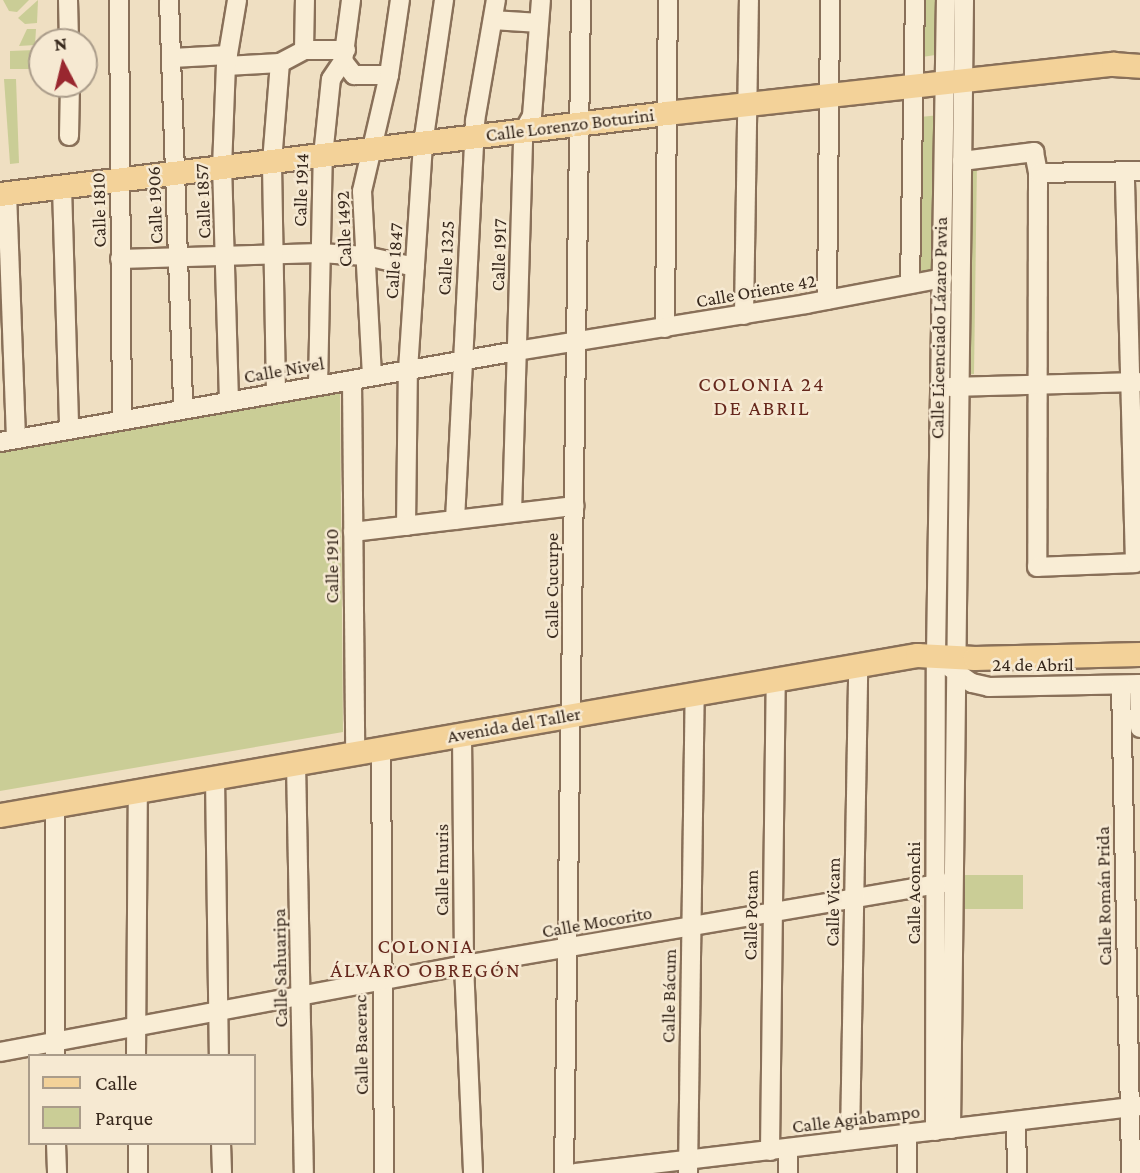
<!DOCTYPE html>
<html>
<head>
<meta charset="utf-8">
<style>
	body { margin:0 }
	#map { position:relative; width:1140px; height:1173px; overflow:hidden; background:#efdfc2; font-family:"Crimson Pro",serif }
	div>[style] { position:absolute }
	.green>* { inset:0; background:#cacd96 }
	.roads { filter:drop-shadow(2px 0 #897059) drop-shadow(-2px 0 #897059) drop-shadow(0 2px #897059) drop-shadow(0 -2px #897059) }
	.minor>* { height:18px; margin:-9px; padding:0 9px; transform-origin:9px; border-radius:9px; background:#f9edd5 }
	.major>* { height:23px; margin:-11.5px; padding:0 11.5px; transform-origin:11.5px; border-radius:11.5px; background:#f3d299 }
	span { translate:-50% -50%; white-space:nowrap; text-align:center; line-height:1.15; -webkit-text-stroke:5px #f6e9d2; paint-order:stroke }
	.street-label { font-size:19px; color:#38291d }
	.neighbourhood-label { font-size:21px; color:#66271c; letter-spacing:2px }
	.legend { position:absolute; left:28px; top:1054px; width:228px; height:91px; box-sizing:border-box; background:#f6e9d2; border:2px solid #aa9c8a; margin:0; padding:9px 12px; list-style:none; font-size:21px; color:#38291d }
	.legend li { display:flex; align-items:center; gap:14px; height:35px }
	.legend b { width:35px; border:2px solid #aa9c8a }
	.north { position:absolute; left:28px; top:28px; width:70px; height:70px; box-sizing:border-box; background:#f6e9d2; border:2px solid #aa9c8a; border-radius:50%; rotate:353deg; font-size:19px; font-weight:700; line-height:28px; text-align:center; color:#38291d }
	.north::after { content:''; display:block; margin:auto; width:24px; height:32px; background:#99272f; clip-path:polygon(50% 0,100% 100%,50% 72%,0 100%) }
</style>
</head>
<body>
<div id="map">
	<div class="green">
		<div style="clip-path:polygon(3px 0,29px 0,17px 12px,9px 11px)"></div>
		<div style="clip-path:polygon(38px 0,37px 23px,25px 24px,18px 18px)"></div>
		<div style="clip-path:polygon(922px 0,942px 0,942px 54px,922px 57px)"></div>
		<div style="clip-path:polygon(27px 29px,36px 29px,35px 45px,19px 46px)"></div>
		<div style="clip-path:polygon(35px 50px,34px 69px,10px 69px,10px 51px)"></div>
		<div style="clip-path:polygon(4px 79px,16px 79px,19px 163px,10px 164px)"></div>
		<div style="clip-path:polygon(956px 111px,953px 377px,949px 377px,952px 112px)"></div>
		<div style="clip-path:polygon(940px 115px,937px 274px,917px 277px,920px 117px)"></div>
		<div style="clip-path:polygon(977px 163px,974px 374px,962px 375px,968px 164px)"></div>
		<div style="clip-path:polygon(340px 393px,343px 732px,0 791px,0 453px)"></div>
		<div style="clip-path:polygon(965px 875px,1023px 875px,1023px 909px,964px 909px)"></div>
	</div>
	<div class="roads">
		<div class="minor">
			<div style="left:68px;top:0;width:42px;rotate:88.6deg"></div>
			<div style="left:119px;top:0;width:420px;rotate:89.6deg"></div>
			<div style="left:169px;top:0;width:409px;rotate:88deg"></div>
			<div style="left:493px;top:20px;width:46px;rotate:3.7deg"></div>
			<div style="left:304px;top:50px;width:50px;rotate:-88.9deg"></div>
			<div style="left:172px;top:58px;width:56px;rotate:-3.1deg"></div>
			<div style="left:343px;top:61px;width:18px;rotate:52deg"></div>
			<div style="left:354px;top:75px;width:35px"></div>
			<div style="left:226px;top:66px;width:54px;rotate:-3.2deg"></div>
			<div style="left:280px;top:63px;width:27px;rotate:-28deg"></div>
			<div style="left:304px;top:50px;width:42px"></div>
			<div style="left:69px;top:136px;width:52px;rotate:-88.9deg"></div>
			<div style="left:962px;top:161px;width:73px;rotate:-7.1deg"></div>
			<div style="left:1034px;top:152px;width:21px;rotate:79deg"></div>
			<div style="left:1038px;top:173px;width:394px;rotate:90.1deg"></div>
			<div style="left:1037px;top:567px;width:98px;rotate:-2.3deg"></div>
			<div style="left:1135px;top:563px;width:392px;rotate:-91.5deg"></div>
			<div style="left:1038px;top:173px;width:102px;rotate:-1.1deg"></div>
			<div style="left:62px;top:187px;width:242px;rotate:88.3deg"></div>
			<div style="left:7px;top:193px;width:246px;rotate:87.9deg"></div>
			<div style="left:120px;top:259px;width:200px;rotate:-1.7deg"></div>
			<div style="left:320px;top:253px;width:46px;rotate:3.7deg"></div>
			<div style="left:366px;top:256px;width:50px;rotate:12.7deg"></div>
			<div style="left:910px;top:284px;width:284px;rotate:-89deg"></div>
			<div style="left:827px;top:300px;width:300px;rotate:-89.4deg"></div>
			<div style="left:744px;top:315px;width:315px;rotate:-89.1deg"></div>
			<div style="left:665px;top:328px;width:328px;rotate:-89.5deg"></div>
			<div style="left:372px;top:376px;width:185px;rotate:-93.1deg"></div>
			<div style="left:362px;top:191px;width:119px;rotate:-76.9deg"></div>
			<div style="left:389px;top:75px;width:76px;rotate:-81.7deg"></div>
			<div style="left:352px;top:380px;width:373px;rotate:89.5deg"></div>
			<div style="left:318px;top:386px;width:230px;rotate:-88.8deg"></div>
			<div style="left:323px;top:156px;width:77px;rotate:-84.1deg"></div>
			<div style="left:331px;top:79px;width:22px;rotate:-56deg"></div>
			<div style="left:343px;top:61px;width:62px;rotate:-82.5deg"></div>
			<div style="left:950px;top:387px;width:189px;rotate:-1.5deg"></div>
			<div style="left:276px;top:393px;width:231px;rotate:-91deg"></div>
			<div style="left:272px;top:162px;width:99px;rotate:-85.4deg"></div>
			<div style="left:229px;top:401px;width:233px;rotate:-91.7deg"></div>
			<div style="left:222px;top:168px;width:102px;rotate:-87.8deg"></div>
			<div style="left:226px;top:66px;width:67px;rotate:-80.5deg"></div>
			<div style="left:0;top:442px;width:525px;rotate:-9.98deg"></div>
			<div style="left:517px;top:351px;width:293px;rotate:-9.2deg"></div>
			<div style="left:806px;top:304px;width:139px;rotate:-10.7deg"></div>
			<div style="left:512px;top:513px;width:381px;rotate:-88.3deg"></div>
			<div style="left:523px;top:132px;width:18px;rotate:-61deg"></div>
			<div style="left:532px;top:116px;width:116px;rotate:-85.6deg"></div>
			<div style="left:455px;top:520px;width:400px;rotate:-87.1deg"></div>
			<div style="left:475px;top:121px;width:123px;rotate:-80.2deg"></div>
			<div style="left:406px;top:526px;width:156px;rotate:-89.3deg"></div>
			<div style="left:408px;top:370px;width:226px;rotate:-86.2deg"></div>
			<div style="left:423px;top:144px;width:146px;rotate:-81.7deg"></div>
			<div style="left:353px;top:532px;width:223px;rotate:-6.7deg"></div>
			<div style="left:949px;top:667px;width:28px;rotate:35deg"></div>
			<div style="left:972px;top:683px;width:17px;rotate:13deg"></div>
			<div style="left:989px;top:687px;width:151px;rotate:-1.1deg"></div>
			<div style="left:1139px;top:684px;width:44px;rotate:88.7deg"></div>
			<div style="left:1121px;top:685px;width:488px;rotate:88.8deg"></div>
			<div style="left:462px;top:734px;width:231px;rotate:89.5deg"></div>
			<div style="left:464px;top:965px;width:208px;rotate:87.5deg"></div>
			<div style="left:381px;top:748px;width:425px;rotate:89.6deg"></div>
			<div style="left:296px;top:763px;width:410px;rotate:88.9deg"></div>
			<div style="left:215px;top:777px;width:279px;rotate:89.2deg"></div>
			<div style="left:0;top:1052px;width:472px;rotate:-10.6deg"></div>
			<div style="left:464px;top:965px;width:487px;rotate:-9.7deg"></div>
			<div style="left:55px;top:1056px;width:251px;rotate:-90deg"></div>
			<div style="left:136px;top:1056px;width:265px;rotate:-89.6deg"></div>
			<div style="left:1016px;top:1121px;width:52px;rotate:88.9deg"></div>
			<div style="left:951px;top:1129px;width:1129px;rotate:-89.34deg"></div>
			<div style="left:935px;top:1131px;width:476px;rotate:-89.9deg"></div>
			<div style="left:936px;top:655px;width:655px;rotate:-89.13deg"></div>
			<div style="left:850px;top:1140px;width:474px;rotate:-89deg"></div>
			<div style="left:56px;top:1143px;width:30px;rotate:88deg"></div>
			<div style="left:138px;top:1143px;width:30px;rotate:90deg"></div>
			<div style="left:221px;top:1143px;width:30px;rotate:88deg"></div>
			<div style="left:788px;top:1149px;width:24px;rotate:90deg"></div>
			<div style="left:770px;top:1151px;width:471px;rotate:-89.3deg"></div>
			<div style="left:564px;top:1173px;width:1173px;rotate:-89.17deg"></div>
			<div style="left:576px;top:1173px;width:568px;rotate:-6.77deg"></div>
			<div style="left:688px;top:1173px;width:480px;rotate:-89.2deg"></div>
			<div style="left:907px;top:1173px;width:39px;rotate:-90deg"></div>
		</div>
		<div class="major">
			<div style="left:0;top:194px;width:671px;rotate:-6.93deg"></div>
			<div style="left:666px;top:113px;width:450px;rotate:-6.3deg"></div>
			<div style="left:1113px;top:64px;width:27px;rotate:4deg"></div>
			<div style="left:0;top:815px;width:931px;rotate:-9.9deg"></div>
			<div style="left:917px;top:655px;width:58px;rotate:3deg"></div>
			<div style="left:975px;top:658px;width:165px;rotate:-1.4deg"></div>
		</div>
	</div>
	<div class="street-label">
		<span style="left:570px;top:125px;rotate:-7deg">Calle Lorenzo Boturini</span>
		<span style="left:301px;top:190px;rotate:-88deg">Calle 1914</span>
		<span style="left:203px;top:201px;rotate:-92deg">Calle 1857</span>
		<span style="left:155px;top:205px;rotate:-92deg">Calle 1906</span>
		<span style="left:99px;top:210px;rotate:-91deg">Calle 1810</span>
		<span style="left:344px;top:229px;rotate:-92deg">Calle 1492</span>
		<span style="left:499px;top:255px;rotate:-88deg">Calle 1917</span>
		<span style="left:446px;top:258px;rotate:-87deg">Calle 1325</span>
		<span style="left:394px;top:261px;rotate:-86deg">Calle 1847</span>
		<span style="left:756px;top:291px;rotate:-10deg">Calle Oriente 42</span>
		<span style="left:939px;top:328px;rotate:-89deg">Calle Licenciado Lázaro Pavia</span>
		<span style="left:284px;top:370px;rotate:-10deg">Calle Nivel</span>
		<span style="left:332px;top:566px;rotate:-90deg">Calle 1910</span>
		<span style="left:552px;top:586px;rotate:-90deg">Calle Cucurpe</span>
		<span style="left:1033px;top:665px">24 de Abril</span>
		<span style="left:514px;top:725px;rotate:-10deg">Avenida del Taller</span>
		<span style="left:442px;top:870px;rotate:-90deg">Calle Imuris</span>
		<span style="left:914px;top:893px;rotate:-90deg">Calle Aconchi</span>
		<span style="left:1104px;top:896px;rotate:-91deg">Calle Román Prida</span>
		<span style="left:833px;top:902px;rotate:-89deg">Calle Vicam</span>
		<span style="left:751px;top:915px;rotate:-89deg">Calle Potam</span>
		<span style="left:597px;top:922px;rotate:-10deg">Calle Mocorito</span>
		<span style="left:280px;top:968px;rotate:-91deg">Calle Sahuaripa</span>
		<span style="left:669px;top:996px;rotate:-89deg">Calle Bácum</span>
		<span style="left:361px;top:1045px;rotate:-91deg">Calle Bacerac</span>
		<span style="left:856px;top:1119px;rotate:-7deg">Calle Agiabampo</span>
	</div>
	<div class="neighbourhood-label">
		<span style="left:762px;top:396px">COLONIA 24<br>DE ABRIL</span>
		<span style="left:426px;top:958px">COLONIA<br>ÁLVARO OBREGÓN</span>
	</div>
	<ul class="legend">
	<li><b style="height:9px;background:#f3d299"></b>Calle</li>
	<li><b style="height:19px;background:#cacd96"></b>Parque</li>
	</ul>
	<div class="north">N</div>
</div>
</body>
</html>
